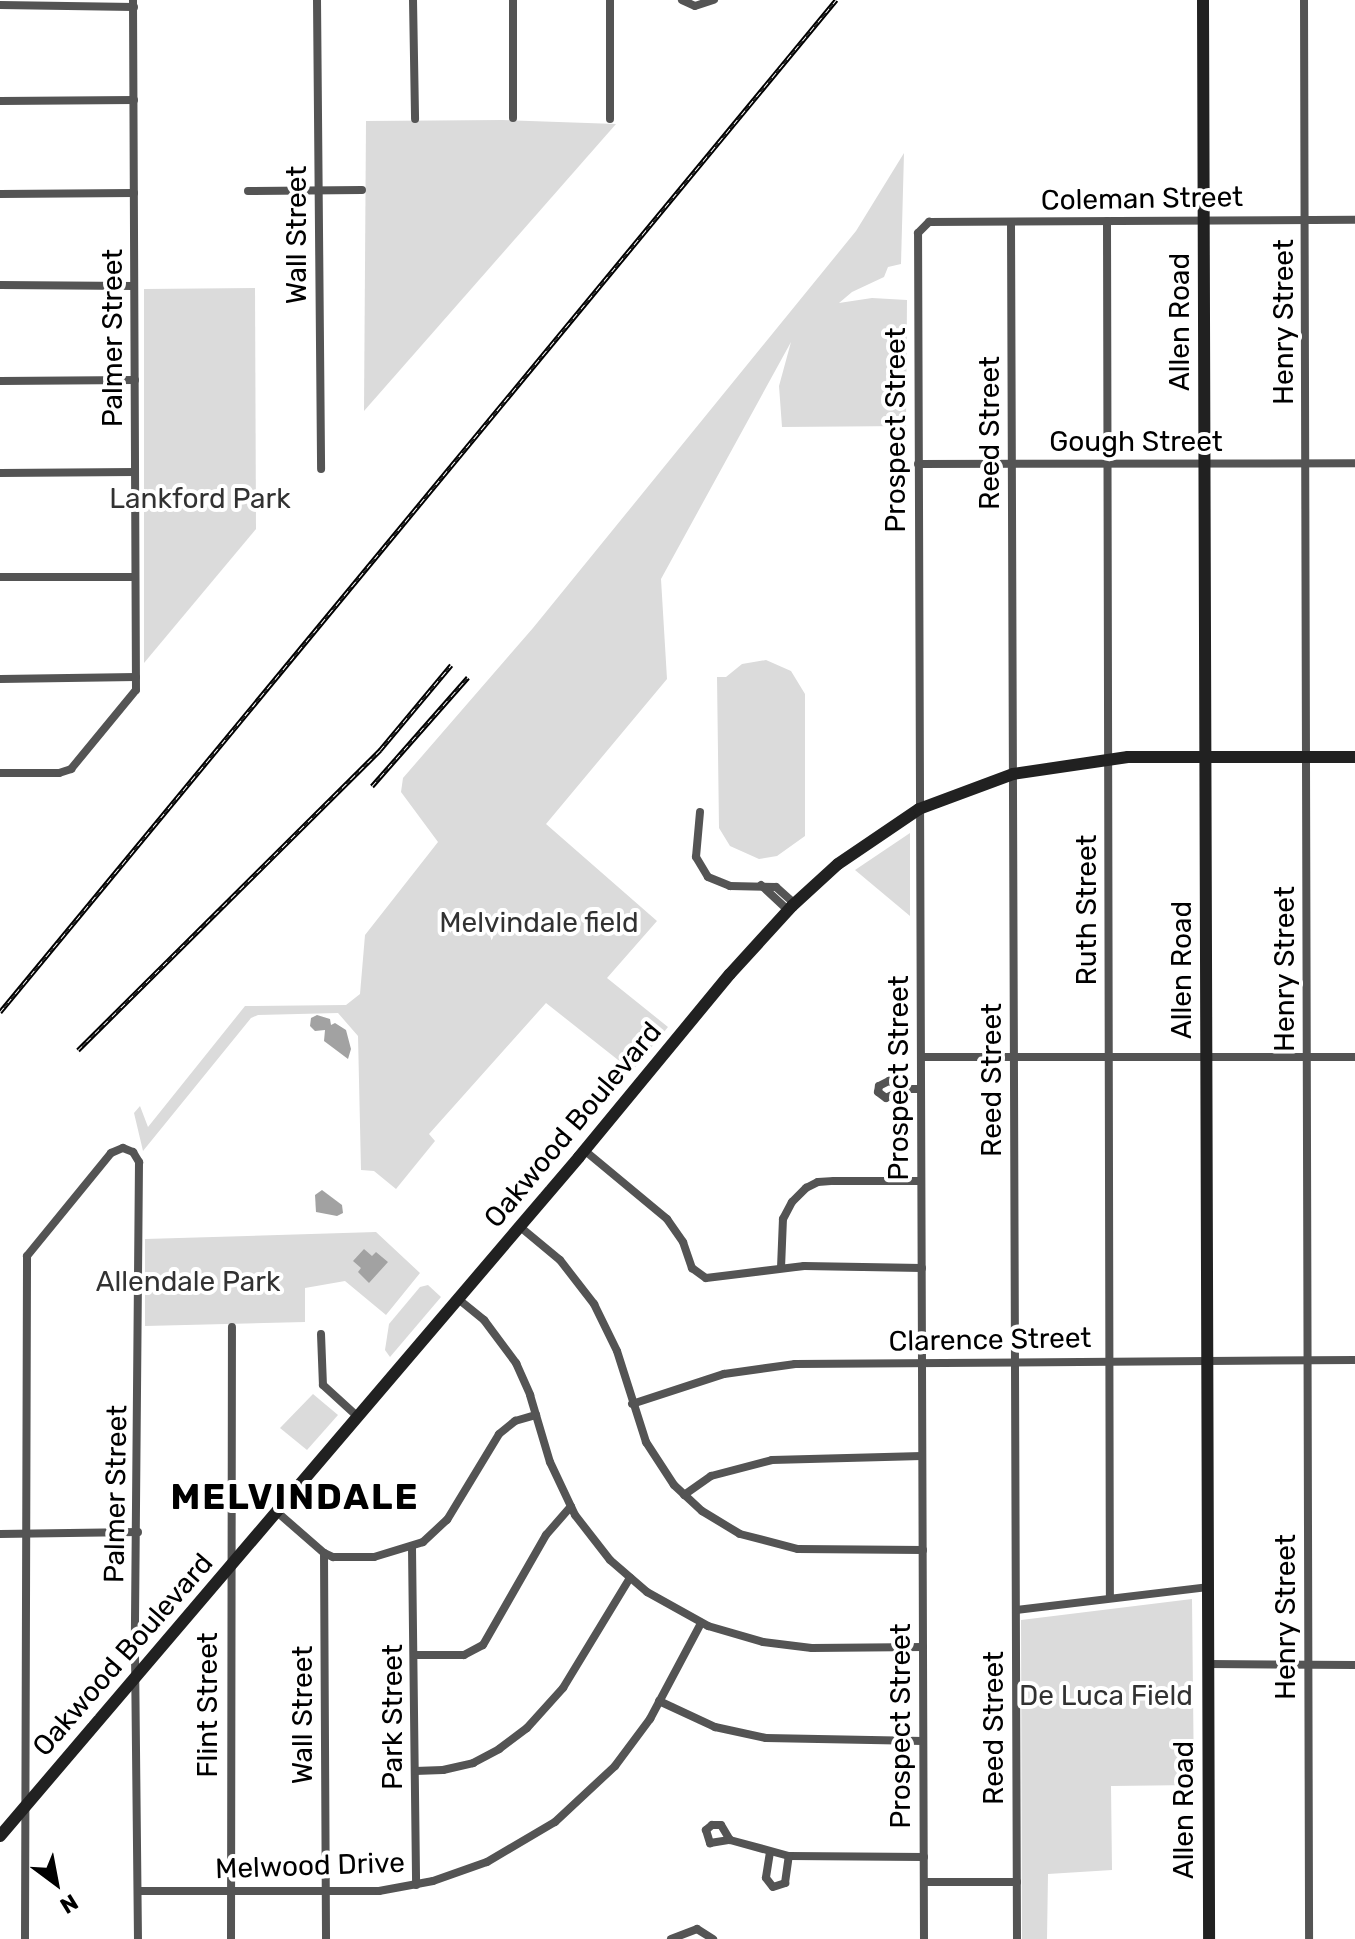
<!DOCTYPE html>
<html>
<head>
<meta charset="utf-8">
<style>
	body { margin:0 }
	#map { position:relative; width:1355px; height:1939px; overflow:hidden; background:#fff; font-family:Rubik,sans-serif }
	div>[style] { position:absolute }
	.green>* { inset:0; background:#dbdbdb }
	.water>* { inset:0; background:#a2a2a2 }
	.minor>* { height:8px; margin:-4px; padding:0 4px; transform-origin:4px; border-radius:4px; background:#545454 }
	.secondary>* { height:12px; margin:-6px; padding:0 6px; transform-origin:6px; border-radius:6px; background:#212121 }
	.rail>* { height:5px; margin-top:-2.5px; transform-origin:0; background:repeating-linear-gradient(90deg,#fff 0 6px,#000 0 12px); box-sizing:border-box; border-block:2px solid #000 }
	span { translate:-50% -50%; white-space:nowrap; text-align:center; line-height:1.15; -webkit-text-stroke:8px #fff; paint-order:stroke }
	.street-label { font-size:28px; color:#000 }
	.park-label { font-size:28px; color:#323232 }
	.district-label { font-size:36px; color:#000; font-weight:700; letter-spacing:2px }
	.north { position:absolute; left:16px; top:1843px; width:80px; height:80px; -webkit-text-stroke:6px #fff; paint-order:stroke; rotate:148deg; font-size:22px; font-weight:700; line-height:32px; text-align:center; color:#000 }
	.north::after { content:''; display:block; margin:auto; width:28px; height:36px; background:#000; clip-path:polygon(50% 0,100% 100%,50% 72%,0 100%) }
</style>
</head>
<body>
<div id="map">
	<div class="green">
		<div style="clip-path:polygon(502px 120px,616px 124px,364px 411px,366px 121px)"></div>
		<div style="clip-path:polygon(904px 153px,901px 264px,888px 267px,884px 277px,852px 292px,839px 303px,872px 298px,907px 300px,906px 426px,782px 427px,779px 386px,791px 342px,661px 579px,667px 679px,546px 824px,657px 921px,607px 978px,668px 1027px,632px 1071px,546px 1003px,429px 1134px,435px 1141px,396px 1189px,374px 1171px,361px 1170px,358px 1036px,338px 1013px,258px 1015px,251px 1018px,143px 1151px,134px 1113px,140px 1106px,148px 1127px,245px 1006px,346px 1005px,360px 994px,365px 935px,438px 842px,401px 792px,403px 778px,533px 628px,856px 231px)"></div>
		<div style="clip-path:polygon(255px 288px,256px 529px,144px 663px,144px 289px)"></div>
		<div style="clip-path:polygon(766px 660px,791px 671px,805px 694px,805px 836px,777px 856px,759px 859px,730px 846px,719px 828px,717px 677px,726px 677px,742px 664px)"></div>
		<div style="clip-path:polygon(910px 833px,910px 916px,855px 870px)"></div>
		<div style="clip-path:polygon(376px 1232px,420px 1273px,386px 1315px,345px 1281px,305px 1288px,305px 1322px,145px 1326px,145px 1239px)"></div>
		<div style="clip-path:polygon(428px 1285px,441px 1297px,390px 1357px,385px 1350px,389px 1324px,420px 1287px)"></div>
		<div style="clip-path:polygon(313px 1394px,338px 1415px,307px 1450px,280px 1428px)"></div>
		<div style="clip-path:polygon(1192px 1599px,1194px 1785px,1111px 1786px,1112px 1870px,1048px 1874px,1047px 1939px,1022px 1939px,1021px 1620px)"></div>
	</div>
	<div class="water">
		<div style="clip-path:polygon(317px 1015px,330px 1019px,331px 1025px,335px 1023px,346px 1030px,351px 1049px,348px 1059px,324px 1041px,325px 1030px,315px 1031px,310px 1026px,311px 1018px)"></div>
		<div style="clip-path:polygon(322px 1190px,342px 1205px,343px 1213px,337px 1216px,316px 1212px,315px 1195px)"></div>
		<div style="clip-path:polygon(364px 1249px,372px 1256px,376px 1252px,388px 1262px,369px 1283px,358px 1272px,361px 1268px,353px 1261px)"></div>
	</div>
	<div class="minor">
		<div style="left:317px;top:0;width:469px;rotate:89.5deg"></div>
		<div style="left:413px;top:0;width:119px;rotate:89deg"></div>
		<div style="left:513px;top:0;width:118px;rotate:90deg"></div>
		<div style="left:610px;top:0;width:119px;rotate:90deg"></div>
		<div style="left:682px;top:0;width:14px;rotate:25deg"></div>
		<div style="left:695px;top:6px;width:20px;rotate:-18deg"></div>
		<div style="left:1304px;top:0;width:1939px;rotate:89.85deg"></div>
		<div style="left:0;top:5px;width:134px;rotate:0.9deg"></div>
		<div style="left:0;top:101px;width:134px;rotate:-0.4deg"></div>
		<div style="left:248px;top:191px;width:114px;rotate:-0.5deg"></div>
		<div style="left:0;top:194px;width:134px;rotate:-0.4deg"></div>
		<div style="left:1107px;top:221px;width:1377px;rotate:89.88deg"></div>
		<div style="left:1011px;top:222px;width:1717px;rotate:89.8deg"></div>
		<div style="left:0;top:285px;width:134px;rotate:0.4deg"></div>
		<div style="left:0;top:381px;width:135px;rotate:-0.4deg"></div>
		<div style="left:918px;top:464px;width:437px;rotate:-0.1deg"></div>
		<div style="left:0;top:473px;width:135px;rotate:-0.4deg"></div>
		<div style="left:0;top:577px;width:135px"></div>
		<div style="left:0;top:679px;width:136px;rotate:-0.8deg"></div>
		<div style="left:0;top:773px;width:59px"></div>
		<div style="left:59px;top:773px;width:13px;rotate:-18deg"></div>
		<div style="left:71px;top:769px;width:102px;rotate:-50.6deg"></div>
		<div style="left:136px;top:690px;width:690px;rotate:-90.25deg"></div>
		<div style="left:700px;top:812px;width:45px;rotate:95.1deg"></div>
		<div style="left:696px;top:857px;width:23px;rotate:59deg"></div>
		<div style="left:708px;top:877px;width:24px;rotate:22deg"></div>
		<div style="left:730px;top:886px;width:46px;rotate:1.2deg"></div>
		<div style="left:776px;top:887px;width:24px;rotate:42deg"></div>
		<div style="left:761px;top:885px;width:37px;rotate:43deg"></div>
		<div style="left:921px;top:1057px;width:434px"></div>
		<div style="left:905px;top:1089px;width:21px;rotate:155deg"></div>
		<div style="left:886px;top:1098px;width:10px;rotate:-143deg"></div>
		<div style="left:878px;top:1092px;width:6px;rotate:-81deg"></div>
		<div style="left:879px;top:1086px;width:11px;rotate:-27deg"></div>
		<div style="left:889px;top:1081px;width:18px;rotate:27deg"></div>
		<div style="left:905px;top:1089px;width:16px"></div>
		<div style="left:584px;top:1150px;width:108px;rotate:39.7deg"></div>
		<div style="left:667px;top:1219px;width:28px;rotate:55deg"></div>
		<div style="left:683px;top:1242px;width:28px;rotate:71deg"></div>
		<div style="left:692px;top:1268px;width:17px;rotate:36deg"></div>
		<div style="left:706px;top:1278px;width:99px;rotate:-7deg"></div>
		<div style="left:804px;top:1266px;width:118px;rotate:1deg"></div>
		<div style="left:519px;top:1226px;width:53px;rotate:39.7deg"></div>
		<div style="left:560px;top:1260px;width:56px;rotate:52.3deg"></div>
		<div style="left:594px;top:1304px;width:52px;rotate:63.9deg"></div>
		<div style="left:617px;top:1351px;width:96px;rotate:72.3deg"></div>
		<div style="left:646px;top:1442px;width:51px;rotate:56.9deg"></div>
		<div style="left:674px;top:1485px;width:38px;rotate:43deg"></div>
		<div style="left:702px;top:1511px;width:44px;rotate:31.2deg"></div>
		<div style="left:740px;top:1534px;width:60px;rotate:14.5deg"></div>
		<div style="left:798px;top:1549px;width:125px;rotate:0.5deg"></div>
		<div style="left:781px;top:1268px;width:49px;rotate:-87.7deg"></div>
		<div style="left:783px;top:1219px;width:19px;rotate:-62deg"></div>
		<div style="left:792px;top:1202px;width:20px;rotate:-45deg"></div>
		<div style="left:806px;top:1188px;width:13px;rotate:-27deg"></div>
		<div style="left:818px;top:1182px;width:16px;rotate:-4deg"></div>
		<div style="left:834px;top:1181px;width:87px"></div>
		<div style="left:457px;top:1298px;width:35px;rotate:39deg"></div>
		<div style="left:484px;top:1320px;width:54px;rotate:53.3deg"></div>
		<div style="left:516px;top:1363px;width:35px;rotate:66deg"></div>
		<div style="left:530px;top:1395px;width:70px;rotate:73.4deg"></div>
		<div style="left:550px;top:1462px;width:59px;rotate:64.7deg"></div>
		<div style="left:575px;top:1515px;width:57px;rotate:52.1deg"></div>
		<div style="left:610px;top:1560px;width:49px;rotate:40.9deg"></div>
		<div style="left:647px;top:1592px;width:70px;rotate:29.1deg"></div>
		<div style="left:708px;top:1626px;width:57px;rotate:16.2deg"></div>
		<div style="left:763px;top:1642px;width:49px;rotate:7deg"></div>
		<div style="left:812px;top:1648px;width:111px;rotate:-0.5deg"></div>
		<div style="left:321px;top:1334px;width:51px;rotate:87.8deg"></div>
		<div style="left:323px;top:1385px;width:46px;rotate:42.4deg"></div>
		<div style="left:632px;top:1404px;width:97px;rotate:-18.1deg"></div>
		<div style="left:724px;top:1374px;width:72px;rotate:-8deg"></div>
		<div style="left:795px;top:1364px;width:560px;rotate:-0.41deg"></div>
		<div style="left:684px;top:1495px;width:33px;rotate:-35deg"></div>
		<div style="left:711px;top:1476px;width:63px;rotate:-14.7deg"></div>
		<div style="left:772px;top:1460px;width:150px;rotate:-1.5deg"></div>
		<div style="left:277px;top:1512px;width:62px;rotate:41.1deg"></div>
		<div style="left:324px;top:1553px;width:386px;rotate:89.7deg"></div>
		<div style="left:0;top:1534px;width:138px;rotate:-0.8deg"></div>
		<div style="left:412px;top:1548px;width:337px;rotate:89.3deg"></div>
		<div style="left:324px;top:1553px;width:10px;rotate:24deg"></div>
		<div style="left:333px;top:1557px;width:41px"></div>
		<div style="left:374px;top:1557px;width:51px;rotate:-17deg"></div>
		<div style="left:423px;top:1542px;width:33px;rotate:-43deg"></div>
		<div style="left:447px;top:1520px;width:100px;rotate:-58.8deg"></div>
		<div style="left:499px;top:1434px;width:21px;rotate:-39deg"></div>
		<div style="left:515px;top:1421px;width:22px;rotate:-16deg"></div>
		<div style="left:1016px;top:1610px;width:193px;rotate:-6.8deg"></div>
		<div style="left:414px;top:1655px;width:50px"></div>
		<div style="left:464px;top:1655px;width:21px;rotate:-28deg"></div>
		<div style="left:483px;top:1645px;width:127px;rotate:-60.2deg"></div>
		<div style="left:546px;top:1535px;width:38px;rotate:-49deg"></div>
		<div style="left:1208px;top:1664px;width:147px;rotate:0.4deg"></div>
		<div style="left:659px;top:1701px;width:62px;rotate:24.9deg"></div>
		<div style="left:715px;top:1727px;width:52px;rotate:12.2deg"></div>
		<div style="left:766px;top:1738px;width:157px;rotate:1.1deg"></div>
		<div style="left:415px;top:1771px;width:28px;rotate:-2deg"></div>
		<div style="left:443px;top:1770px;width:31px;rotate:-13deg"></div>
		<div style="left:473px;top:1763px;width:30px;rotate:-28deg"></div>
		<div style="left:499px;top:1749px;width:35px;rotate:-37deg"></div>
		<div style="left:527px;top:1728px;width:54px;rotate:-48deg"></div>
		<div style="left:563px;top:1688px;width:129px;rotate:-58.7deg"></div>
		<div style="left:730px;top:1840px;width:17px;rotate:-121deg"></div>
		<div style="left:721px;top:1825px;width:9px;rotate:180deg"></div>
		<div style="left:712px;top:1825px;width:8px;rotate:140deg"></div>
		<div style="left:706px;top:1830px;width:14px;rotate:73deg"></div>
		<div style="left:710px;top:1843px;width:20px;rotate:-9deg"></div>
		<div style="left:730px;top:1840px;width:61px;rotate:15.2deg"></div>
		<div style="left:789px;top:1856px;width:135px;rotate:0.4deg"></div>
		<div style="left:770px;top:1852px;width:26px;rotate:99deg"></div>
		<div style="left:766px;top:1878px;width:11px;rotate:52deg"></div>
		<div style="left:773px;top:1887px;width:13px;rotate:-18deg"></div>
		<div style="left:785px;top:1883px;width:27px;rotate:-82deg"></div>
		<div style="left:924px;top:1882px;width:93px"></div>
		<div style="left:138px;top:1891px;width:241px"></div>
		<div style="left:379px;top:1891px;width:55px;rotate:-10.5deg"></div>
		<div style="left:433px;top:1881px;width:57px;rotate:-19.4deg"></div>
		<div style="left:487px;top:1862px;width:79px;rotate:-30.5deg"></div>
		<div style="left:555px;top:1822px;width:82px;rotate:-43deg"></div>
		<div style="left:615px;top:1766px;width:59px;rotate:-53.3deg"></div>
		<div style="left:650px;top:1719px;width:109px;rotate:-62deg"></div>
		<div style="left:25px;top:1939px;width:683px;rotate:-89.83deg"></div>
		<div style="left:27px;top:1256px;width:133px;rotate:-50.8deg"></div>
		<div style="left:111px;top:1153px;width:13px;rotate:-23deg"></div>
		<div style="left:123px;top:1148px;width:11px;rotate:22deg"></div>
		<div style="left:133px;top:1152px;width:12px;rotate:59deg"></div>
		<div style="left:139px;top:1162px;width:492px;rotate:90.5deg"></div>
		<div style="left:135px;top:1654px;width:285px;rotate:89.4deg"></div>
		<div style="left:231px;top:1939px;width:612px;rotate:-89.91deg"></div>
		<div style="left:671px;top:1939px;width:28px;rotate:-21deg"></div>
		<div style="left:697px;top:1929px;width:19px;rotate:32deg"></div>
		<div style="left:924px;top:1939px;width:1706px;rotate:-90.2deg"></div>
		<div style="left:918px;top:233px;width:16px;rotate:-45deg"></div>
		<div style="left:929px;top:222px;width:426px;rotate:-0.3deg"></div>
	</div>
	<div class="secondary">
		<div style="left:1203px;top:0;width:1939px;rotate:89.82deg"></div>
		<div style="left:0;top:1836px;width:892px;rotate:-49.54deg"></div>
		<div style="left:579px;top:1157px;width:237px;rotate:-50.5deg"></div>
		<div style="left:730px;top:974px;width:92px;rotate:-47.6deg"></div>
		<div style="left:792px;top:906px;width:62px;rotate:-42.4deg"></div>
		<div style="left:838px;top:864px;width:98px;rotate:-34.2deg"></div>
		<div style="left:919px;top:809px;width:100px;rotate:-20.4deg"></div>
		<div style="left:1013px;top:774px;width:116px;rotate:-8.4deg"></div>
		<div style="left:1128px;top:757px;width:227px"></div>
	</div>
	<div class="rail">
		<div style="left:372px;top:786px;width:145px;rotate:-48.6deg"></div>
		<div style="left:0;top:1012px;width:1313px;rotate:-50.44deg"></div>
		<div style="left:78px;top:1050px;width:426px;rotate:-44.8deg"></div>
		<div style="left:380px;top:750px;width:111px;rotate:-50.1deg"></div>
	</div>
	<div class="street-label">
		<span style="left:1142px;top:199px;rotate:-1deg">Coleman Street</span>
		<span style="left:297px;top:235px;rotate:-90deg">Wall Street</span>
		<span style="left:1180px;top:322px;rotate:-90deg">Allen Road</span>
		<span style="left:1284px;top:322px;rotate:-90deg">Henry Street</span>
		<span style="left:113px;top:338px;rotate:-90deg">Palmer Street</span>
		<span style="left:896px;top:430px;rotate:-90deg">Prospect Street</span>
		<span style="left:990px;top:433px;rotate:-90deg">Reed Street</span>
		<span style="left:1136px;top:442px">Gough Street</span>
		<span style="left:1087px;top:910px;rotate:-90deg">Ruth Street</span>
		<span style="left:1285px;top:969px;rotate:-90deg">Henry Street</span>
		<span style="left:1182px;top:970px;rotate:-90deg">Allen Road</span>
		<span style="left:899px;top:1078px;rotate:-90deg">Prospect Street</span>
		<span style="left:992px;top:1080px;rotate:-90deg">Reed Street</span>
		<span style="left:573px;top:1125px;rotate:-50deg">Oakwood Boulevard</span>
		<span style="left:990px;top:1340px;rotate:-1deg">Clarence Street</span>
		<span style="left:116px;top:1494px;rotate:-89deg">Palmer Street</span>
		<span style="left:1286px;top:1617px;rotate:-90deg">Henry Street</span>
		<span style="left:123px;top:1655px;rotate:-49deg">Oakwood Boulevard</span>
		<span style="left:208px;top:1705px;rotate:-90deg">Flint Street</span>
		<span style="left:303px;top:1715px;rotate:-90deg">Wall Street</span>
		<span style="left:393px;top:1717px;rotate:-90deg">Park Street</span>
		<span style="left:901px;top:1726px;rotate:-90deg">Prospect Street</span>
		<span style="left:994px;top:1728px;rotate:-90deg">Reed Street</span>
		<span style="left:1184px;top:1810px;rotate:-90deg">Allen Road</span>
		<span style="left:310px;top:1866px;rotate:-2deg">Melwood Drive</span>
	</div>
	<div class="park-label">
		<span style="left:200px;top:499px">Lankford Park</span>
		<span style="left:539px;top:923px">Melvindale field</span>
		<span style="left:188px;top:1282px">Allendale Park</span>
		<span style="left:1106px;top:1696px">De Luca Field</span>
	</div>
	<div class="district-label">
		<span style="left:295px;top:1497px">MELVINDALE</span>
	</div>
	<div class="north">N</div>
</div>
</body>
</html>
